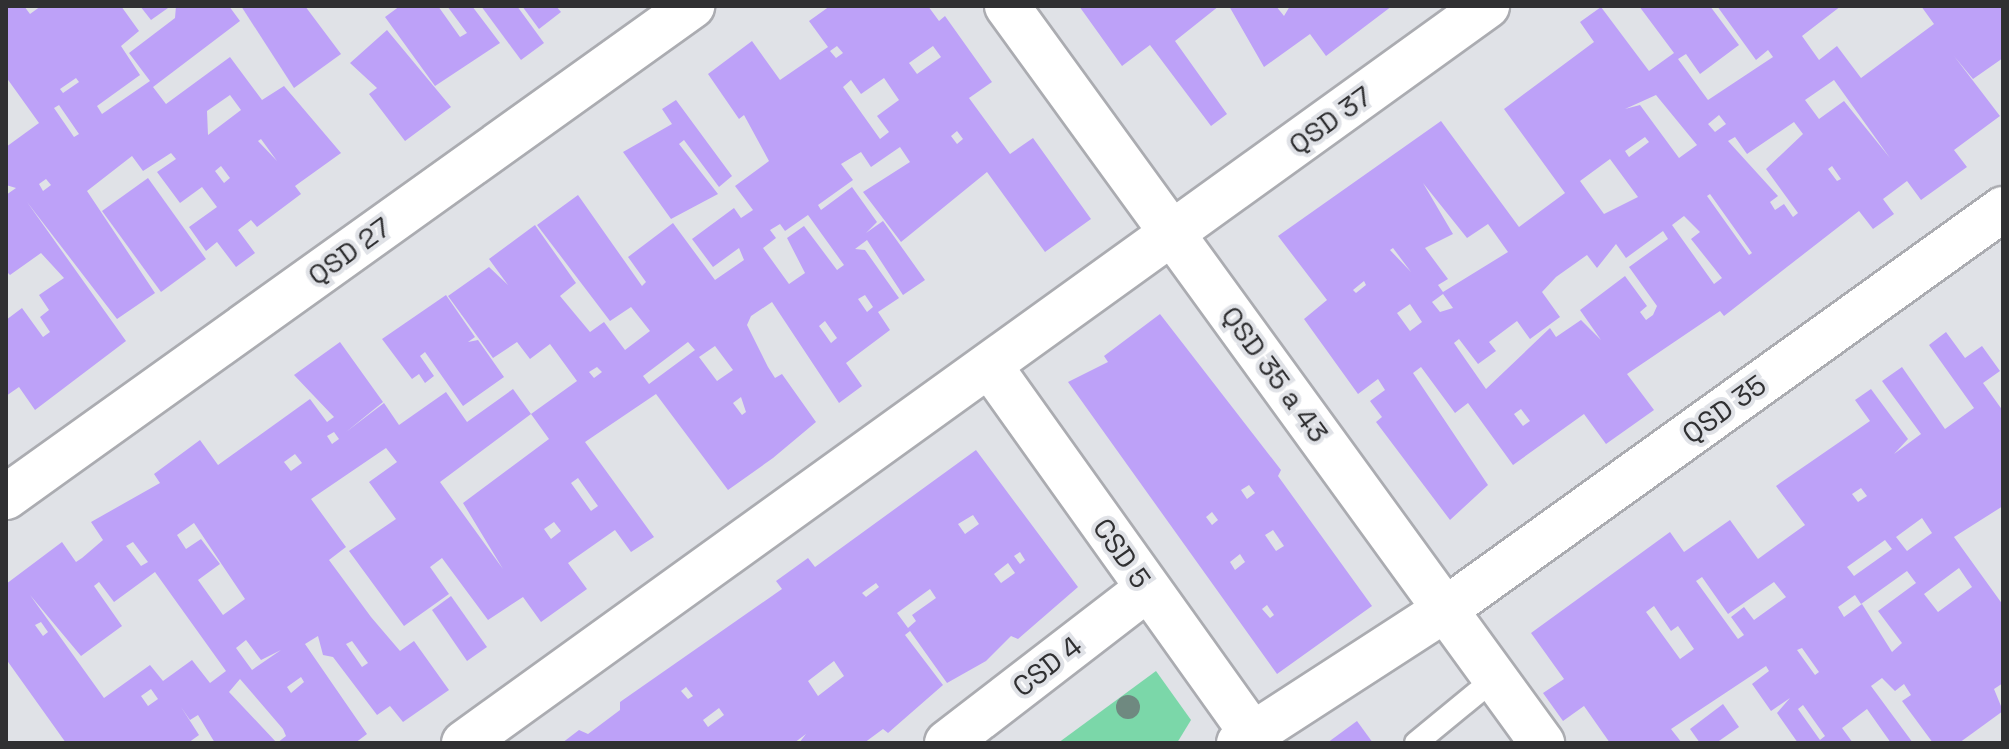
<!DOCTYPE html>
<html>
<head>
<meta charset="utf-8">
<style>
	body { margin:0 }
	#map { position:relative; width:2009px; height:749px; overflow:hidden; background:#e0e2e7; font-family:"Space Grotesk",sans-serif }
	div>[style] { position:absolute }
	.green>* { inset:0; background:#7bd7a9 }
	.building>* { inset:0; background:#bda1f8 }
	.roads { filter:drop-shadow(2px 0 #abacb1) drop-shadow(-2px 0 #abacb1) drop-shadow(0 2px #abacb1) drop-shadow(0 -2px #abacb1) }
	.service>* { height:22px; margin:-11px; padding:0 11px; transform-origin:11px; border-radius:11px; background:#fff }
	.minor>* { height:44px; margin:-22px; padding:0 22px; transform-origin:22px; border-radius:22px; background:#fff }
	.trees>* { width:24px; height:24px; margin:-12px; border-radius:50%; background:#6f8980 }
	span { translate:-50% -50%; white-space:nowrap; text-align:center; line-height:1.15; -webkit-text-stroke:8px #e0e2e7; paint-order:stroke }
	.street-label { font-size:28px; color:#303032 }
	.frame { position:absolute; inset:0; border:8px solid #303032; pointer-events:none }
</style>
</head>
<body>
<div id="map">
	<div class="green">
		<div style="clip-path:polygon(1156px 671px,1191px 720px,1177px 743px,1058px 743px)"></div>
	</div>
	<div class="building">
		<div style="clip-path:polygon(evenodd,6px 6px,24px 6px,30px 14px,41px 6px,121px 6px,139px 31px,121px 46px,140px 75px,97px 106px,102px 114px,150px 81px,129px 53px,175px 18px,176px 6px,229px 6px,240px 21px,153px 87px,166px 104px,230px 57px,262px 100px,284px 86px,341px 153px,295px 186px,301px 194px,257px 227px,251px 220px,238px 230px,255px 253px,236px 267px,217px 242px,206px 251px,189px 227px,217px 207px,202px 187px,180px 203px,157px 172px,176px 159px,171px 153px,143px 171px,132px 156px,87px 191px,155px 293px,117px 319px,27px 202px,126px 341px,35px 410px,19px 387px,6px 396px,6px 320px,22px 308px,43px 337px,50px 332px,40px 317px,49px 310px,39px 295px,64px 278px,41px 253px,10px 275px,6px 271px,6px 195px,16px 188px,6px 185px,6px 147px,39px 123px,6px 77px,6px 6px,76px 78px,79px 82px,63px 93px,60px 89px,76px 78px,6px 6px,230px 95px,241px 110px,208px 135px,207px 111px,230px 95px,6px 6px,59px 105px,79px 134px,74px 137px,54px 108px,59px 105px,6px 6px,261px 139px,277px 161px,258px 141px,261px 139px,6px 6px,221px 166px,230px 178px,224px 183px,215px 171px,221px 166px,6px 6px,46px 179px,51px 185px,43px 191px,39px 184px,46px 179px)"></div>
		<div style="clip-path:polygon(140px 6px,166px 6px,168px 8px,151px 20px)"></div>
		<div style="clip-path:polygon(241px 6px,305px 6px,341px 54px,294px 88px)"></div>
		<div style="clip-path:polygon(400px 6px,438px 6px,460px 37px,467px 33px,447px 6px,472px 6px,500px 43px,435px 86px,385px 17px)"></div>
		<div style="clip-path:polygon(481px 6px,517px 6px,544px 43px,521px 60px)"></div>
		<div style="clip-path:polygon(522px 6px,556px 6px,561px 12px,539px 29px)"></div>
		<div style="clip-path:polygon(evenodd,830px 6px,928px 6px,939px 21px,945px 16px,992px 82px,969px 98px,1010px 154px,1033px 138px,1091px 219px,1045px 252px,987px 172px,901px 242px,863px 192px,910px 162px,900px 147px,871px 167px,861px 152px,841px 164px,853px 180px,818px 205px,821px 210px,852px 187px,877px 222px,866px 233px,883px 221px,925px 280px,903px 295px,867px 240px,855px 249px,865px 250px,899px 298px,878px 312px,890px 330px,846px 363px,862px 386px,839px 403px,772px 302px,751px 316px,747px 325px,768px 367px,775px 378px,782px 374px,816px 422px,773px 458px,728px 490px,656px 394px,585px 442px,654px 537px,631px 552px,615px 530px,568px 563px,587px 589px,541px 622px,523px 597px,488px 620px,442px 558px,430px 567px,449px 594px,404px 626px,349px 551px,396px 519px,369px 482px,397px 462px,386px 448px,311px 499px,346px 547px,329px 560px,371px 617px,400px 651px,414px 641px,449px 690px,403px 722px,390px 706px,377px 715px,333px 657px,323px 655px,318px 636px,305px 644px,367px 734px,355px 743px,215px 743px,198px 715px,190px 720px,181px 707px,199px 735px,188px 743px,66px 743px,6px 659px,6px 584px,62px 542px,76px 562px,82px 558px,103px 540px,91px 522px,160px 483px,154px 474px,200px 440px,218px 465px,310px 399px,327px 422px,334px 417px,294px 375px,340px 342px,383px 402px,346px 432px,384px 403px,399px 425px,446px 392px,467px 422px,513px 389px,531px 414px,577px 381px,550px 344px,530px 359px,517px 342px,493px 358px,448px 296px,489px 267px,508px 285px,489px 259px,535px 225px,576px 283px,560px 296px,590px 332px,604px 322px,625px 350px,650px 331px,631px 307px,610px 321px,537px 225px,578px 195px,642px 286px,646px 282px,628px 257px,673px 223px,715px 280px,744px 260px,739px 248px,713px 267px,692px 239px,734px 208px,741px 218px,753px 210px,735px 186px,769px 161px,744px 115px,739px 119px,708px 74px,752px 41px,780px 80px,828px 47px,809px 21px,830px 6px,837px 46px,843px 53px,836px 58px,830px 51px,837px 46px,830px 6px,933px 46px,941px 57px,917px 74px,909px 63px,933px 46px,830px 6px,884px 78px,899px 100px,877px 116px,889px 132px,880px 139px,843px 87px,851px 80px,861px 94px,884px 78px,830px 6px,957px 131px,963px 139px,957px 144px,951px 136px,957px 131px,830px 6px,808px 215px,844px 265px,837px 270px,804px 226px,787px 238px,805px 273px,789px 284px,763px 248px,776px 238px,770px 230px,780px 224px,785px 231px,808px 215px,830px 6px,865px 295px,873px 307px,867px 312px,858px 299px,865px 295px,830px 6px,825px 321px,837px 338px,831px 343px,819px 326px,825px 321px,830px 6px,688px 342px,695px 350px,649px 384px,643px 376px,688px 342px,830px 6px,715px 346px,733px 370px,717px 381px,699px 357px,715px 346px,830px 6px,597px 367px,602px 372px,594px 378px,589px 372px,597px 367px,830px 6px,741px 397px,746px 412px,742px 415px,733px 403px,741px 397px,830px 6px,531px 414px,549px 439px,463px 503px,503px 569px,440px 482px,531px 414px,830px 6px,334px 432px,339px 439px,332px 444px,327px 436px,334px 432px,830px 6px,295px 454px,302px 463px,291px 471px,284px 462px,295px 454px,830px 6px,578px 478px,598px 506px,591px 511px,571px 483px,578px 478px,830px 6px,554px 522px,561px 531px,551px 539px,544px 529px,554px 522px,830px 6px,194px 523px,245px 599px,223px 615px,198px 580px,220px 564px,201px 539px,186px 549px,177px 535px,194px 523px,830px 6px,133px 542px,148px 562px,141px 566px,126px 546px,133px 542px,830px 6px,155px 572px,226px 671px,210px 683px,192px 660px,163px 681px,150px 665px,104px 698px,30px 595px,81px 656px,122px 626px,94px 586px,99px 582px,114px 602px,155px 572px,830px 6px,41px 622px,48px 632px,43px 636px,35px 625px,41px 622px,830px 6px,246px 640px,261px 660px,281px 650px,252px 670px,236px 648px,246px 640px,830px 6px,352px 641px,368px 663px,362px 667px,346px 644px,352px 641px,830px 6px,301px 677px,304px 682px,291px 693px,287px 687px,301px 677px,830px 6px,240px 679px,283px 729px,286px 736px,277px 743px,229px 692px,240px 679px,830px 6px,151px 689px,158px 699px,148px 706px,141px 696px,151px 689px)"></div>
		<div style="clip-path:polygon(1079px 6px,1219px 6px,1175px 41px,1227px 114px,1211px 126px,1150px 45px,1122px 66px)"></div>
		<div style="clip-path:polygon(1229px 6px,1276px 6px,1284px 16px,1290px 6px,1392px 6px,1326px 56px,1310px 34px,1264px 67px)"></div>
		<div style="clip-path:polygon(evenodd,1639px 6px,1710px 6px,1739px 45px,1700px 74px,1686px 54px,1678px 59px,1708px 100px,1773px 57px,1768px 50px,1756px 60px,1717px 6px,1841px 6px,1802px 36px,1819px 60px,1837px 46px,1861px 78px,1934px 24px,1921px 6px,2003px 6px,2003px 58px,1973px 79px,1954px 56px,2000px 116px,1954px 150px,1967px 167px,1921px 200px,1907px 181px,1883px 199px,1894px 214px,1873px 229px,1859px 211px,1724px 316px,1720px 311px,1627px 374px,1654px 410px,1606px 444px,1584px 414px,1513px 465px,1468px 403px,1455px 413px,1421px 367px,1413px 373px,1488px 485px,1450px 520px,1376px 422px,1382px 417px,1370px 401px,1385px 390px,1378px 379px,1358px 394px,1304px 319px,1327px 300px,1278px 236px,1441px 121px,1519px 227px,1565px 193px,1504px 109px,1594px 42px,1580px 22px,1601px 7px,1649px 71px,1674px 53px,1639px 6px,1834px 80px,1890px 158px,1844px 101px,1819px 119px,1805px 100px,1834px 80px,1639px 6px,1656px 95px,1697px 145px,1679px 158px,1640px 105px,1625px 109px,1656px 95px,1639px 6px,1719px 115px,1726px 124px,1715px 132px,1708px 124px,1719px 115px,1639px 6px,1794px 122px,1803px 134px,1766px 169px,1798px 213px,1793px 217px,1784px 204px,1775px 210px,1770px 202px,1778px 196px,1728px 141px,1735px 137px,1747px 154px,1794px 122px,1639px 6px,1645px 137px,1649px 142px,1629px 157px,1625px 151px,1645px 137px,1639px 6px,1610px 159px,1638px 197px,1604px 214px,1580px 181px,1610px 159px,1639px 6px,1832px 166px,1841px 179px,1837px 181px,1828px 169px,1832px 166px,1639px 6px,1423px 183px,1467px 238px,1488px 224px,1508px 252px,1443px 292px,1438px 285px,1448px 279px,1425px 248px,1453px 234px,1423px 183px,1639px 6px,1710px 194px,1752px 253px,1749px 255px,1707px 196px,1710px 194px,1639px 6px,1684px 216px,1700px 232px,1691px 239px,1722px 278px,1714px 284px,1672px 225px,1684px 216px,1639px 6px,1663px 231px,1668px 239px,1629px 267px,1657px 306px,1653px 315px,1646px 320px,1640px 312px,1647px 306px,1625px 276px,1580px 310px,1601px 340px,1581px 320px,1556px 337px,1550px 328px,1486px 389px,1454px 343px,1459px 339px,1478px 364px,1496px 351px,1489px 342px,1517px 321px,1530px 339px,1560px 317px,1542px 292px,1556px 277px,1587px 255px,1597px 268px,1616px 244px,1626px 258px,1663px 231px,1639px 6px,1393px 248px,1411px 272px,1390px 250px,1393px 248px,1639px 6px,1364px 281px,1366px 285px,1356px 293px,1353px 290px,1364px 281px,1639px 6px,1443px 294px,1453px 308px,1440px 312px,1432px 302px,1443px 294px,1639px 6px,1410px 304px,1422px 322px,1410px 331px,1397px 313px,1410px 304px,1639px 6px,1521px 409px,1530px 421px,1523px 426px,1514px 414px,1521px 409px)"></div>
		<div style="clip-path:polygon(387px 30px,451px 107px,405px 141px,369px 94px,377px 88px,350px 63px)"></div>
		<div style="clip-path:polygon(676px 100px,732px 176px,719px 187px,684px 140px,679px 144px,718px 194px,671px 219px,623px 152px,672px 124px,662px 109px)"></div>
		<div style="clip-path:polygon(148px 178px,206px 259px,161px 292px,102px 211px)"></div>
		<div style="clip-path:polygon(446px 295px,475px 337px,468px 342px,478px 340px,504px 377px,463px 406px,425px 352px,420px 356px,434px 376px,425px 383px,419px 374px,412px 379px,382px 339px)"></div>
		<div style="clip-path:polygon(evenodd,1160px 314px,1281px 470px,1278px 476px,1372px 606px,1277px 674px,1068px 382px,1108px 362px,1104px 356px,1160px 314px,1249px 485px,1255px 493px,1247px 499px,1241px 490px,1249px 485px,1160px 314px,1212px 512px,1218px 520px,1212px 525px,1206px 517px,1212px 512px,1160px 314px,1273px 530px,1284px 546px,1276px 551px,1265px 535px,1273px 530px,1160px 314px,1240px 554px,1245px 562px,1235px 570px,1230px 562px,1240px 554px,1160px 314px,1267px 605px,1274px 615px,1270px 618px,1262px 609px,1267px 605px)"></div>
		<div style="clip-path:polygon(evenodd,1946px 332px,1965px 358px,1982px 346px,2000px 371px,1983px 383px,2003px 411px,2003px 506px,1954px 537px,2003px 605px,2003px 683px,1994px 689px,2003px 711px,1959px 743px,1933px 743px,1902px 701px,1911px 695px,1904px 684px,1895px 691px,1882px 678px,1871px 686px,1913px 743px,1891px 743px,1867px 709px,1842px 728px,1853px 743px,1798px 743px,1777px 713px,1790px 698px,1771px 711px,1752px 684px,1769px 671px,1766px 666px,1671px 729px,1682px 743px,1610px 743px,1584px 706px,1563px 721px,1543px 693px,1564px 679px,1531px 633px,1670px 532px,1684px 552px,1730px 520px,1758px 559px,1805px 525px,1776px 486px,1870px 421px,1855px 400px,1871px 389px,1908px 439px,1894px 454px,1921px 434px,1882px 381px,1902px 367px,1945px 429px,1974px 408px,1929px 345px,1946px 332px,1861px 488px,1867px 496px,1858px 502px,1852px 494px,1861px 488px,1946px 332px,1922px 518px,1932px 533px,1907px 551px,1896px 537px,1922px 518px,1946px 332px,1885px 540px,1892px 549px,1854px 576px,1847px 567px,1885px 540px,1946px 332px,1959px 568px,1972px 587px,1938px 612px,1924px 594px,1959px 568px,1946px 332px,1907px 571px,1916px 583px,1878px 611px,1902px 643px,1892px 652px,1862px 604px,1844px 617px,1838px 607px,1855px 595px,1861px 604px,1907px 571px,1946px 332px,1702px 577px,1728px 614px,1774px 582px,1786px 597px,1754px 620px,1744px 607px,1731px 617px,1744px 635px,1738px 639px,1696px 581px,1702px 577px,1946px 332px,1654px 606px,1671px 631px,1678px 626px,1694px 649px,1680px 659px,1646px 612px,1654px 606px,1946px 332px,1802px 648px,1819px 672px,1815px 675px,1797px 650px,1802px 648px,1946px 332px,1803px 705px,1825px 736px,1820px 740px,1798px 709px,1803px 705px)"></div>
		<div style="clip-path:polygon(evenodd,976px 450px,1078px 587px,1018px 639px,1011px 636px,986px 661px,947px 683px,910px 631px,905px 635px,943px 685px,888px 733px,883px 729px,864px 743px,799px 743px,806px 734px,794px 743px,562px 743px,579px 730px,588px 734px,620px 710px,620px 702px,782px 589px,776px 581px,808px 558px,815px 567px,976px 450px,973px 515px,979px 524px,965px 534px,958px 524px,973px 515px,976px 450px,1020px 552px,1025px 560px,1020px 564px,1014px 556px,1020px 552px,976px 450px,1008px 563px,1015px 573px,1001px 583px,994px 574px,1008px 563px,976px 450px,876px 583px,879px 587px,866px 597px,862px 593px,876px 583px,976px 450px,930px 589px,936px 598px,912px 615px,916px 621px,908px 628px,897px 613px,930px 589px,976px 450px,834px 661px,844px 676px,818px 696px,808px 681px,834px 661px,976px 450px,686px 687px,693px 696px,688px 699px,681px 691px,686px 687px,976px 450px,719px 708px,724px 715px,708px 727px,703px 720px,719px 708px)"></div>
		<div style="clip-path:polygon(451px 596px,487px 647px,467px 661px,432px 610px)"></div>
		<div style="clip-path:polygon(1723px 704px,1739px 727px,1716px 743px,1700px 743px,1690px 729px)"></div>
		<div style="clip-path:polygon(1357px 721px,1373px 743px,1327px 743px)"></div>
	</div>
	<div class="roads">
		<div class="service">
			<div style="left:1416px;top:743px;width:102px;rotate:-39.4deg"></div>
		</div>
		<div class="minor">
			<div style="left:1007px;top:6px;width:911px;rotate:54.02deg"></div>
			<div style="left:992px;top:369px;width:450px;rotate:54.5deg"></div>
			<div style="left:6px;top:497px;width:844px;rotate:-35.59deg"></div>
			<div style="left:464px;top:743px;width:1261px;rotate:-35.77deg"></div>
			<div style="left:947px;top:743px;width:252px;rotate:-37.6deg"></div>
			<div style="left:1239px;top:743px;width:247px;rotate:-32.9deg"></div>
			<div style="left:1446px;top:609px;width:686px;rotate:-35.68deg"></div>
		</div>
	</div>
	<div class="trees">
		<div style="left:1128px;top:707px"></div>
	</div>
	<div class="street-label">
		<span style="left:1330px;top:120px;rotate:-36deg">QSD 37</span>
		<span style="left:349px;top:251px;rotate:-36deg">QSD 27</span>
		<span style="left:1275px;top:374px;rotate:54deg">QSD 35 a 43</span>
		<span style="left:1724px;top:409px;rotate:-36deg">QSD 35</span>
		<span style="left:1122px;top:553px;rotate:55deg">CSD 5</span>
		<span style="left:1047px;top:666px;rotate:-38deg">CSD 4</span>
	</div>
	<div class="frame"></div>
</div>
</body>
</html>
